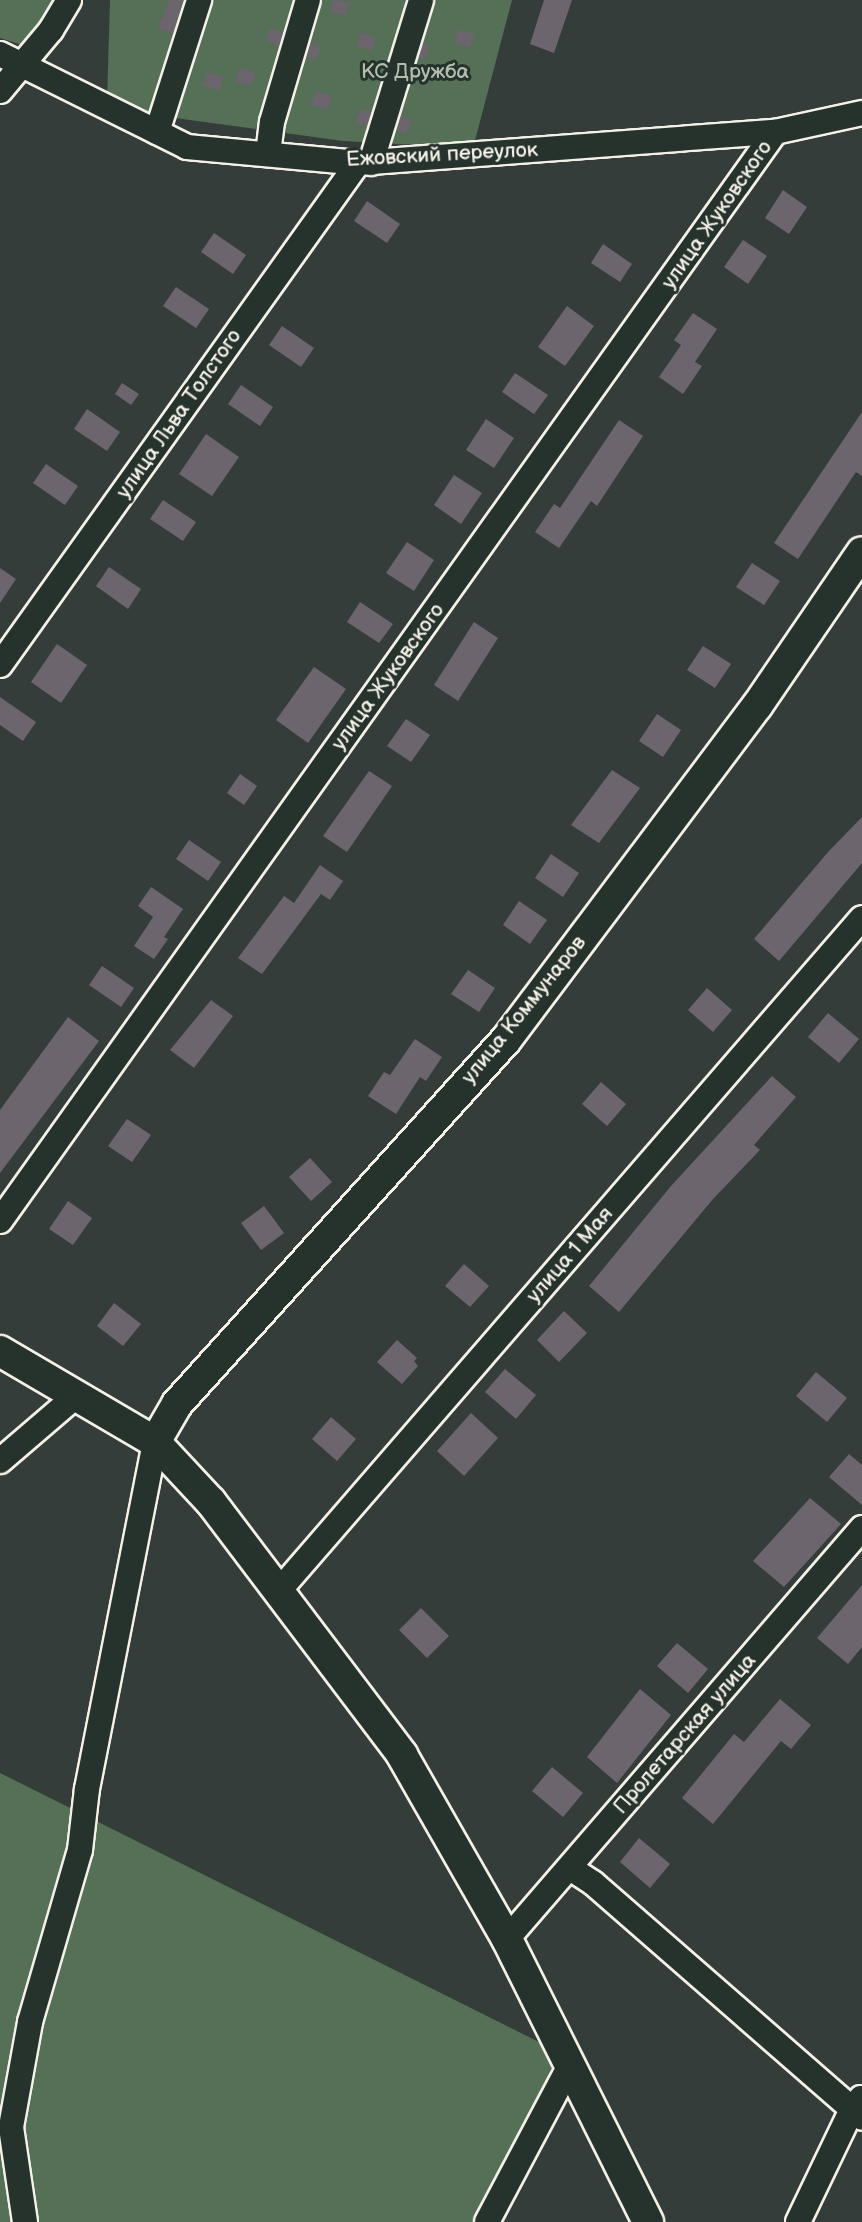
<!DOCTYPE html>
<html>
<head>
<meta charset="utf-8">
<style>
	body { margin:0 }
	#map { position:relative; width:862px; height:2222px; overflow:hidden; background:#343d3a; font-family:"Balsamiq Sans",sans-serif }
	div>[style] { position:absolute }
	.green>* { inset:0; background:#557056 }
	.building>* { inset:0; background:#6c656e }
	.roads { filter:drop-shadow(2px 0 #f4f1e8) drop-shadow(-2px 0 #f4f1e8) drop-shadow(0 2px #f4f1e8) drop-shadow(0 -2px #f4f1e8) }
	.minor>* { height:24px; margin:-12px; padding:0 12px; transform-origin:12px; border-radius:12px; background:#26332d }
	.major>* { height:30px; margin:-15px; padding:0 15px; transform-origin:15px; border-radius:15px; background:#26332d }
	span { translate:-50% -50%; white-space:nowrap; text-align:center; line-height:1.15; -webkit-text-stroke:6px #26332d; paint-order:stroke }
	.park-label { font-size:21px; color:#b4bdae }
	.street-label { font-size:21px; color:#f4f1e8 }
</style>
</head>
<body>
<div id="map">
	<div class="green">
		<div style="clip-path:polygon(0 0,68px 0,25px 46px,0 38px)"></div>
		<div style="clip-path:polygon(110px 0,512px 0,473px 148px,343px 141px,175px 118px,107px 101px)"></div>
		<div style="clip-path:polygon(0 1773px,557px 2051px,498px 2222px,0 2222px)"></div>
	</div>
	<div class="building">
		<div style="clip-path:polygon(169px 0,183px 0,173px 33px,158px 28px)"></div>
		<div style="clip-path:polygon(333px 0,350px 2px,345px 16px,330px 11px)"></div>
		<div style="clip-path:polygon(544px 0,572px 0,554px 53px,530px 44px)"></div>
		<div style="clip-path:polygon(270px 28px,283px 32px,279px 46px,266px 41px)"></div>
		<div style="clip-path:polygon(459px 29px,475px 35px,470px 48px,454px 43px)"></div>
		<div style="clip-path:polygon(361px 32px,376px 37px,372px 51px,356px 46px)"></div>
		<div style="clip-path:polygon(311px 43px,321px 47px,316px 60px,307px 57px)"></div>
		<div style="clip-path:polygon(423px 44px,430px 46px,425px 60px,419px 58px)"></div>
		<div style="clip-path:polygon(240px 67px,256px 73px,251px 86px,235px 81px)"></div>
		<div style="clip-path:polygon(208px 72px,223px 77px,219px 91px,203px 85px)"></div>
		<div style="clip-path:polygon(316px 91px,332px 96px,327px 110px,311px 105px)"></div>
		<div style="clip-path:polygon(361px 109px,371px 112px,367px 126px,356px 123px)"></div>
		<div style="clip-path:polygon(401px 116px,411px 120px,406px 134px,397px 130px)"></div>
		<div style="clip-path:polygon(783px 190px,807px 207px,789px 234px,765px 218px)"></div>
		<div style="clip-path:polygon(367px 201px,400px 224px,387px 243px,354px 221px)"></div>
		<div style="clip-path:polygon(214px 233px,246px 255px,233px 274px,201px 252px)"></div>
		<div style="clip-path:polygon(743px 240px,767px 256px,748px 284px,724px 267px)"></div>
		<div style="clip-path:polygon(603px 244px,632px 264px,620px 282px,591px 263px)"></div>
		<div style="clip-path:polygon(176px 287px,209px 309px,196px 328px,163px 306px)"></div>
		<div style="clip-path:polygon(567px 306px,594px 326px,565px 366px,538px 347px)"></div>
		<div style="clip-path:polygon(693px 313px,717px 329px,695px 362px,702px 366px,683px 394px,659px 377px,681px 345px,674px 340px)"></div>
		<div style="clip-path:polygon(282px 326px,314px 348px,301px 367px,269px 345px)"></div>
		<div style="clip-path:polygon(515px 373px,548px 395px,534px 414px,502px 392px)"></div>
		<div style="clip-path:polygon(122px 383px,139px 394px,131px 405px,115px 394px)"></div>
		<div style="clip-path:polygon(241px 385px,273px 407px,260px 426px,228px 404px)"></div>
		<div style="clip-path:polygon(87px 409px,120px 432px,107px 451px,74px 429px)"></div>
		<div style="clip-path:polygon(862px 412px,862px 476px,856px 472px,798px 559px,774px 543px)"></div>
		<div style="clip-path:polygon(486px 419px,514px 438px,494px 468px,466px 450px)"></div>
		<div style="clip-path:polygon(619px 420px,643px 436px,597px 506px,591px 501px,559px 548px,535px 532px,554px 504px,560px 508px)"></div>
		<div style="clip-path:polygon(206px 434px,239px 457px,212px 496px,179px 474px)"></div>
		<div style="clip-path:polygon(46px 464px,78px 486px,65px 505px,33px 483px)"></div>
		<div style="clip-path:polygon(454px 475px,482px 493px,461px 524px,434px 505px)"></div>
		<div style="clip-path:polygon(163px 500px,196px 522px,183px 541px,150px 519px)"></div>
		<div style="clip-path:polygon(407px 542px,434px 560px,414px 591px,386px 573px)"></div>
		<div style="clip-path:polygon(752px 563px,780px 581px,764px 605px,736px 587px)"></div>
		<div style="clip-path:polygon(109px 567px,141px 589px,128px 609px,96px 586px)"></div>
		<div style="clip-path:polygon(0 568px,16px 579px,0 603px)"></div>
		<div style="clip-path:polygon(360px 602px,393px 624px,379px 643px,347px 622px)"></div>
		<div style="clip-path:polygon(474px 622px,498px 638px,458px 701px,434px 685px)"></div>
		<div style="clip-path:polygon(57px 644px,87px 665px,61px 703px,31px 682px)"></div>
		<div style="clip-path:polygon(703px 646px,731px 664px,715px 688px,687px 670px)"></div>
		<div style="clip-path:polygon(314px 667px,346px 689px,308px 743px,276px 720px)"></div>
		<div style="clip-path:polygon(0 697px,36px 722px,23px 741px,0 725px)"></div>
		<div style="clip-path:polygon(657px 714px,681px 730px,663px 757px,639px 741px)"></div>
		<div style="clip-path:polygon(406px 719px,430px 735px,411px 762px,387px 746px)"></div>
		<div style="clip-path:polygon(612px 770px,640px 788px,599px 843px,571px 825px)"></div>
		<div style="clip-path:polygon(369px 771px,392px 786px,347px 852px,323px 836px)"></div>
		<div style="clip-path:polygon(240px 774px,257px 786px,244px 805px,227px 793px)"></div>
		<div style="clip-path:polygon(862px 817px,862px 863px,779px 961px,754px 939px,829px 851px)"></div>
		<div style="clip-path:polygon(189px 840px,221px 862px,208px 881px,176px 859px)"></div>
		<div style="clip-path:polygon(551px 854px,579px 873px,563px 897px,535px 878px)"></div>
		<div style="clip-path:polygon(320px 865px,343px 881px,330px 900px,321px 894px,262px 974px,238px 958px,284px 896px,294px 903px)"></div>
		<div style="clip-path:polygon(151px 887px,183px 909px,164px 937px,168px 939px,154px 959px,134px 946px,153px 917px,138px 906px)"></div>
		<div style="clip-path:polygon(519px 901px,547px 920px,530px 944px,503px 925px)"></div>
		<div style="clip-path:polygon(102px 966px,134px 988px,121px 1007px,89px 985px)"></div>
		<div style="clip-path:polygon(468px 970px,495px 988px,479px 1012px,451px 994px)"></div>
		<div style="clip-path:polygon(707px 988px,732px 1010px,713px 1032px,688px 1010px)"></div>
		<div style="clip-path:polygon(211px 1000px,233px 1016px,194px 1068px,170px 1050px)"></div>
		<div style="clip-path:polygon(828px 1013px,859px 1039px,839px 1063px,808px 1037px)"></div>
		<div style="clip-path:polygon(68px 1017px,99px 1041px,0 1173px,0 1110px)"></div>
		<div style="clip-path:polygon(415px 1039px,442px 1057px,426px 1081px,420px 1077px,396px 1114px,368px 1096px,384px 1072px,390px 1075px)"></div>
		<div style="clip-path:polygon(772px 1076px,796px 1097px,754px 1145px,760px 1150px,713px 1199px,619px 1312px,589px 1286px,671px 1186px)"></div>
		<div style="clip-path:polygon(601px 1082px,626px 1104px,607px 1126px,582px 1104px)"></div>
		<div style="clip-path:polygon(127px 1119px,151px 1135px,132px 1162px,108px 1146px)"></div>
		<div style="clip-path:polygon(310px 1158px,332px 1182px,311px 1201px,289px 1177px)"></div>
		<div style="clip-path:polygon(68px 1201px,92px 1218px,73px 1245px,49px 1229px)"></div>
		<div style="clip-path:polygon(264px 1206px,284px 1233px,261px 1250px,241px 1223px)"></div>
		<div style="clip-path:polygon(464px 1264px,489px 1286px,470px 1307px,445px 1286px)"></div>
		<div style="clip-path:polygon(114px 1303px,141px 1324px,123px 1346px,97px 1326px)"></div>
		<div style="clip-path:polygon(564px 1311px,587px 1333px,559px 1362px,537px 1340px)"></div>
		<div style="clip-path:polygon(397px 1340px,417px 1358px,414px 1361px,418px 1366px,402px 1384px,377px 1362px)"></div>
		<div style="clip-path:polygon(505px 1369px,536px 1395px,516px 1419px,485px 1392px)"></div>
		<div style="clip-path:polygon(816px 1372px,847px 1398px,827px 1422px,796px 1396px)"></div>
		<div style="clip-path:polygon(471px 1413px,498px 1438px,464px 1476px,437px 1451px)"></div>
		<div style="clip-path:polygon(331px 1417px,356px 1439px,337px 1461px,312px 1439px)"></div>
		<div style="clip-path:polygon(849px 1454px,862px 1465px,862px 1505px,829px 1477px)"></div>
		<div style="clip-path:polygon(810px 1498px,841px 1524px,784px 1587px,753px 1561px)"></div>
		<div style="clip-path:polygon(862px 1585px,862px 1647px,848px 1664px,817px 1638px)"></div>
		<div style="clip-path:polygon(421px 1608px,449px 1636px,427px 1658px,399px 1630px)"></div>
		<div style="clip-path:polygon(677px 1643px,708px 1669px,688px 1693px,657px 1666px)"></div>
		<div style="clip-path:polygon(640px 1689px,671px 1715px,617px 1783px,587px 1757px)"></div>
		<div style="clip-path:polygon(780px 1699px,811px 1725px,791px 1749px,781px 1741px,713px 1824px,682px 1798px,734px 1734px,744px 1742px)"></div>
		<div style="clip-path:polygon(552px 1767px,583px 1793px,563px 1817px,532px 1791px)"></div>
		<div style="clip-path:polygon(639px 1838px,670px 1864px,650px 1888px,620px 1862px)"></div>
	</div>
	<div class="roads">
		<div class="minor">
			<div style="left:0;top:54px;width:209px;rotate:26.4deg"></div>
			<div style="left:187px;top:147px;width:172px;rotate:5.3deg"></div>
			<div style="left:358px;top:163px;width:418px;rotate:-4.3deg"></div>
			<div style="left:775px;top:132px;width:89px;rotate:-12.3deg"></div>
			<div style="left:0;top:91px;width:80px;rotate:-50.1deg"></div>
			<div style="left:51px;top:30px;width:35px;rotate:-59deg"></div>
			<div style="left:157px;top:132px;width:139px;rotate:-72.3deg"></div>
			<div style="left:268px;top:154px;width:32px;rotate:-83deg"></div>
			<div style="left:272px;top:122px;width:127px;rotate:-73.6deg"></div>
			<div style="left:371px;top:163px;width:170px;rotate:-72.9deg"></div>
			<div style="left:0;top:665px;width:617px;rotate:-54.51deg"></div>
			<div style="left:0;top:1221px;width:1337px;rotate:-54.56deg"></div>
			<div style="left:0;top:1461px;width:101px;rotate:-40.6deg"></div>
			<div style="left:277px;top:1593px;width:893px;rotate:-49.09deg"></div>
			<div style="left:570px;top:1868px;width:27px;rotate:33deg"></div>
			<div style="left:593px;top:1883px;width:357px;rotate:41.1deg"></div>
			<div style="left:507px;top:1939px;width:543px;rotate:-49.18deg"></div>
			<div style="left:25px;top:2222px;width:96px;rotate:-98.4deg"></div>
			<div style="left:11px;top:2127px;width:107px;rotate:-79.7deg"></div>
			<div style="left:30px;top:2022px;width:179px;rotate:-73.8deg"></div>
			<div style="left:80px;top:1850px;width:61px;rotate:-83.5deg"></div>
			<div style="left:87px;top:1789px;width:354px;rotate:-78.9deg"></div>
			<div style="left:487px;top:2222px;width:178px;rotate:-62.1deg"></div>
			<div style="left:798px;top:2222px;width:127px;rotate:-64.4deg"></div>
			<div style="left:853px;top:2107px;width:12px;rotate:-48deg"></div>
		</div>
		<div class="major">
			<div style="left:0;top:1351px;width:180px;rotate:30.4deg"></div>
			<div style="left:155px;top:1442px;width:82px;rotate:47deg"></div>
			<div style="left:211px;top:1502px;width:317px;rotate:52.9deg"></div>
			<div style="left:402px;top:1755px;width:212px;rotate:60.3deg"></div>
			<div style="left:507px;top:1939px;width:316px;rotate:63.5deg"></div>
			<div style="left:155px;top:1442px;width:44px;rotate:-59.9deg"></div>
			<div style="left:177px;top:1404px;width:491px;rotate:-47.9deg"></div>
			<div style="left:506px;top:1040px;width:418px;rotate:-53.1deg"></div>
			<div style="left:757px;top:706px;width:186px;rotate:-55.7deg"></div>
		</div>
	</div>
	<div class="park-label">
		<span style="left:415px;top:72px">КС Дружба</span>
	</div>
	<div class="street-label">
		<span style="left:442px;top:155px;rotate:-3deg">Ежовский переулок</span>
		<span style="left:717px;top:215px;rotate:-55deg">улица Жуковского</span>
		<span style="left:179px;top:414px;rotate:-55deg">улица Льва Толстого</span>
		<span style="left:388px;top:677px;rotate:-54deg">улица Жуковского</span>
		<span style="left:524px;top:1010px;rotate:-51deg">улица Коммунаров</span>
		<span style="left:570px;top:1255px;rotate:-49deg">улица 1 Мая</span>
		<span style="left:685px;top:1734px;rotate:-49deg">Пролетарская улица</span>
	</div>
</div>
</body>
</html>
